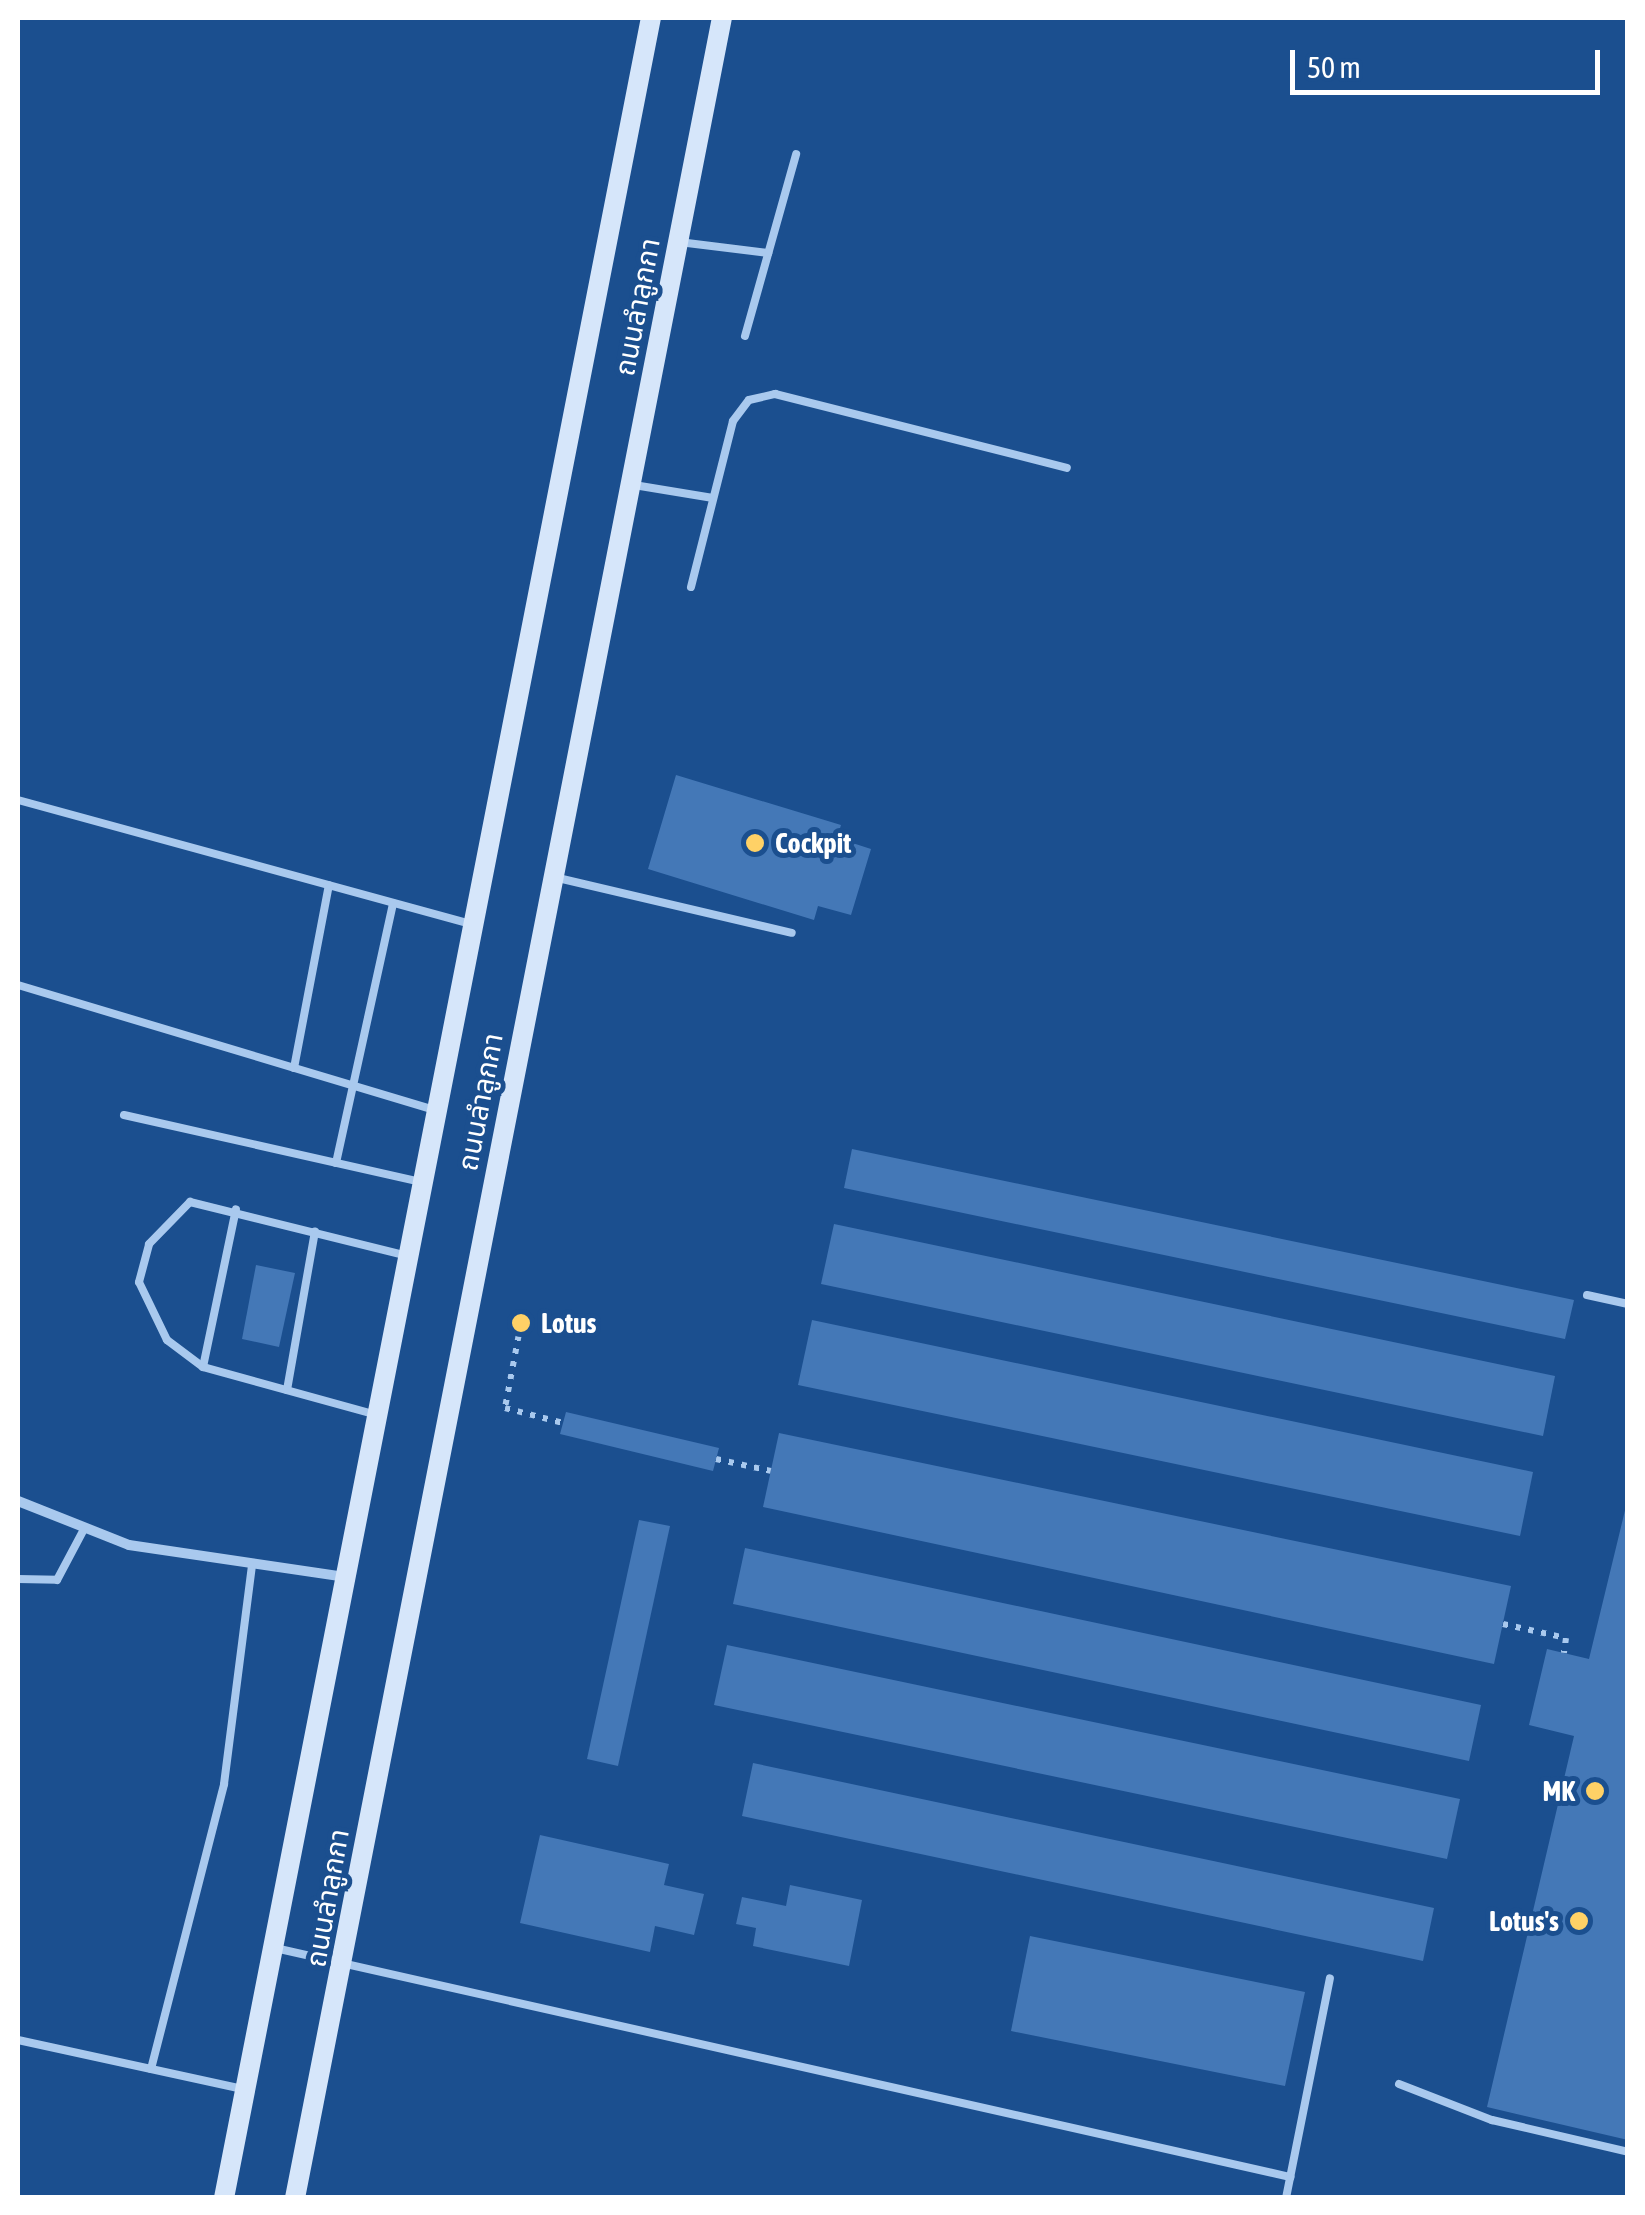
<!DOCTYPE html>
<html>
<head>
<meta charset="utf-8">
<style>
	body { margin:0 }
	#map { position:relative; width:1645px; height:2215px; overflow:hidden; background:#1b4f8f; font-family:"Asap Condensed","Noto Sans Thai",sans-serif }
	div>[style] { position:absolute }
	.building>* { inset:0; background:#4478b7 }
	.path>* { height:6px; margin-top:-3px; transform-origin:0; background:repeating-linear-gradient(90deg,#a9c9ee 0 5px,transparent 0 13px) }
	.lane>* { height:8px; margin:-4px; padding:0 4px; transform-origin:4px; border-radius:4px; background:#a9c9ee }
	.street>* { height:10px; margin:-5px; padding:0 5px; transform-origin:5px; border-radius:5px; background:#a9c9ee }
	.secondary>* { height:20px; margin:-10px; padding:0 10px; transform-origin:10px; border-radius:10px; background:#d6e6fa }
	.dots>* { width:28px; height:28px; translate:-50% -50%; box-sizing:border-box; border:5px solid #1b4f8f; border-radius:50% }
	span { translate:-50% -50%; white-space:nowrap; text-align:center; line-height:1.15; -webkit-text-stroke:10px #1b4f8f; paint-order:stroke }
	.street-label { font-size:28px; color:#fff }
	.poi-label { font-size:28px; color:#fff; font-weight:700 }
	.left { translate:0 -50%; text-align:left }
	.right { translate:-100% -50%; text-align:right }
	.frame { position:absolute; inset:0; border:20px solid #fff; pointer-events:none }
	.scale { position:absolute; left:1290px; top:50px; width:310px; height:45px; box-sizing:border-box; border:5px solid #fff; border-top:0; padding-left:12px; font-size:30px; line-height:35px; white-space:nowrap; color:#fff; -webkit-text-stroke:8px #1b4f8f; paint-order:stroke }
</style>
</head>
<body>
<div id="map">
	<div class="building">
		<div style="clip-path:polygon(676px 775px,841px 825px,837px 838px,871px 849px,851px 915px,818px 906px,814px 920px,648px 869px)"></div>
		<div style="clip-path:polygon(852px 1149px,1574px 1300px,1565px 1339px,844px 1188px)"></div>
		<div style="clip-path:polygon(834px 1224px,1555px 1376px,1543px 1436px,821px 1284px)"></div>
		<div style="clip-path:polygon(256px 1265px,295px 1273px,279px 1347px,242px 1339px)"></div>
		<div style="clip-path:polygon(812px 1320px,1533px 1472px,1520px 1536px,798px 1385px)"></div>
		<div style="clip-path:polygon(566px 1412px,719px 1448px,713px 1471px,560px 1434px)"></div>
		<div style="clip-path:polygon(779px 1433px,1511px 1586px,1494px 1664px,763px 1507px)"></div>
		<div style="clip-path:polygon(1628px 1498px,1628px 2140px,1487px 2107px,1574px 1736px,1529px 1725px,1547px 1649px,1589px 1659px)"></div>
		<div style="clip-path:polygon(639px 1520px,670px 1526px,618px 1766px,587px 1759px)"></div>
		<div style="clip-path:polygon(745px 1548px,1481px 1705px,1469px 1761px,733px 1604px)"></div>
		<div style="clip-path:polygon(727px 1645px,1460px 1799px,1447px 1859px,714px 1705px)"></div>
		<div style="clip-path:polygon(753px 1763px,1434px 1908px,1423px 1961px,742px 1816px)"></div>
		<div style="clip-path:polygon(540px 1835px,669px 1864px,664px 1885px,704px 1894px,694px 1935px,655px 1926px,650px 1952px,520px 1923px)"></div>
		<div style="clip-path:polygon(790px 1885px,862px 1900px,849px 1966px,753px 1946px,756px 1928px,736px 1924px,742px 1897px,786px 1906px)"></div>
		<div style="clip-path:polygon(1030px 1936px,1305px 1992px,1285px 2086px,1011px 2031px)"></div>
	</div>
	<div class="path">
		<div style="left:521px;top:1323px;width:86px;rotate:100.7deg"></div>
		<div style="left:505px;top:1408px;width:60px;rotate:14.5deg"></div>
		<div style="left:716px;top:1459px;width:56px;rotate:12.3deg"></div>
		<div style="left:1503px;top:1624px;width:65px;rotate:12.5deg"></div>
		<div style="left:1566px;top:1638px;width:15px;rotate:98deg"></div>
	</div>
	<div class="lane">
		<div style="left:679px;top:242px;width:90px;rotate:7deg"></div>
		<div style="left:745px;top:336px;width:189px;rotate:-74.3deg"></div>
		<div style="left:634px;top:485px;width:80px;rotate:9.3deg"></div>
		<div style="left:691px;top:587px;width:171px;rotate:-75.8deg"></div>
		<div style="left:733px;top:421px;width:26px;rotate:-53deg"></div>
		<div style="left:749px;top:400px;width:27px;rotate:-13deg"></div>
		<div style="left:775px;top:394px;width:301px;rotate:14.2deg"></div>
		<div style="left:18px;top:800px;width:470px;rotate:15.3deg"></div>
		<div style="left:558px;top:878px;width:240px;rotate:13.2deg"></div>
		<div style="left:18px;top:985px;width:438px;rotate:16.7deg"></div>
		<div style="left:294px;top:1068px;width:186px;rotate:-79.2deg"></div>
		<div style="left:124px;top:1115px;width:305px;rotate:12.7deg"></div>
		<div style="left:336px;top:1163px;width:266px;rotate:-77.6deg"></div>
		<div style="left:1587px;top:1295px;width:42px;rotate:12.4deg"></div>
		<div style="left:203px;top:1367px;width:161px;rotate:-78.2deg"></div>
		<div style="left:287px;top:1390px;width:161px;rotate:-80deg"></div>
		<div style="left:377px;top:1415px;width:180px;rotate:-164.6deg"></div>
		<div style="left:203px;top:1367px;width:45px;rotate:-143.1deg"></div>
		<div style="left:167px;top:1340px;width:64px;rotate:-115.8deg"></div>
		<div style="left:139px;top:1282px;width:39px;rotate:-75deg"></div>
		<div style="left:149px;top:1244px;width:59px;rotate:-45.7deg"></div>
		<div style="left:190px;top:1202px;width:225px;rotate:13.9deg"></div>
		<div style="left:18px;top:1579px;width:39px;rotate:1deg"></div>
		<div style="left:57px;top:1580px;width:55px;rotate:-62deg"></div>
		<div style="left:275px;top:1948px;width:1041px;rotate:12.71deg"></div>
		<div style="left:18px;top:2040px;width:230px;rotate:12.3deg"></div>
		<div style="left:151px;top:2069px;width:294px;rotate:-75.6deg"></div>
		<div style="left:224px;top:1784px;width:220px;rotate:-82.7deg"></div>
		<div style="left:1399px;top:2084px;width:100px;rotate:21.2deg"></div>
		<div style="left:1492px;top:2120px;width:140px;rotate:13.2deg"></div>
		<div style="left:1286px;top:2198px;width:224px;rotate:-78.7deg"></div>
	</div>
	<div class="street">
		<div style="left:18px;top:1501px;width:119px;rotate:21.6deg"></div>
		<div style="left:129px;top:1545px;width:218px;rotate:8.4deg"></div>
	</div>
	<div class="secondary">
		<div style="left:224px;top:2198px;width:2221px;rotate:-78.92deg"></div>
		<div style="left:295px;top:2198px;width:2221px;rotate:-78.92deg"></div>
	</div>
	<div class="dots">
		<div style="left:755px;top:843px;background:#ffd166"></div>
		<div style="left:521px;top:1323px;background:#ffd166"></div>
		<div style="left:1595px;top:1791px;background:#ffd166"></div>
		<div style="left:1579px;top:1921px;background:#ffd166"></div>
	</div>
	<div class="street-label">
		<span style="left:637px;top:307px;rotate:-79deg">ถนนลำลูกกา</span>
		<span style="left:480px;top:1102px;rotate:-79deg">ถนนลำลูกกา</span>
		<span style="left:327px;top:1898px;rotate:-80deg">ถนนลำลูกกา</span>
	</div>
	<div class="poi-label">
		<span class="left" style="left:775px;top:843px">Cockpit</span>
		<span class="left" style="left:541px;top:1323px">Lotus</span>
		<span class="right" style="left:1575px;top:1791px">MK</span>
		<span class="right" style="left:1559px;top:1921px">Lotus's</span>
	</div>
	<div class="frame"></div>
	<div class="scale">50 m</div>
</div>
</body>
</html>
